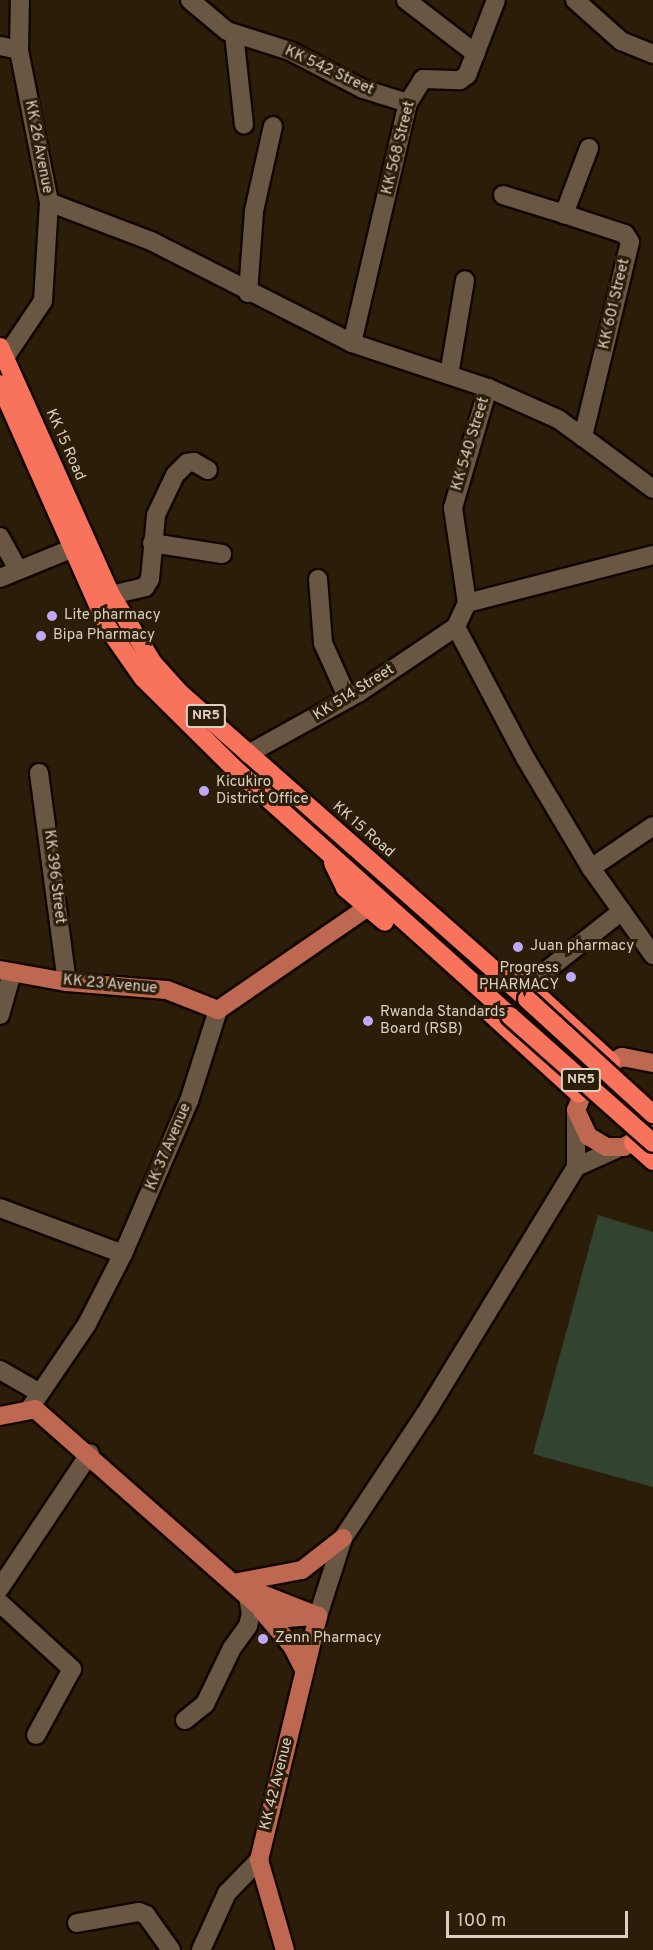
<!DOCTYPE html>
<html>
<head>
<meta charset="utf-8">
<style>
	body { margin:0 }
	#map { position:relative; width:653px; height:1950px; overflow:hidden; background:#2c1d09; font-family:Overpass,sans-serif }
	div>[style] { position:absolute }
	.green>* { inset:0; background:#324430 }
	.roads { filter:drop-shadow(2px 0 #130600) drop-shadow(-2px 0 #130600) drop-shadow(0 2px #130600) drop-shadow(0 -2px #130600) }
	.minor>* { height:18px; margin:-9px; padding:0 9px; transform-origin:9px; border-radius:9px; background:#695743 }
	.major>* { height:18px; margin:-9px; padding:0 9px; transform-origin:9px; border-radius:9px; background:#be6851 }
	.highway>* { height:18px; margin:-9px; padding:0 9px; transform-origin:9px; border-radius:9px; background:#f7735b }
	.bridges { filter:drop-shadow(2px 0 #130600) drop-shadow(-2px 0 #130600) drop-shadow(0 2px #130600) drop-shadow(0 -2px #130600) }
	.highway-bridge>* { height:18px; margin:-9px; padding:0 9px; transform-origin:9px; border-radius:9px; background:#f7735b }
	.dots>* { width:16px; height:16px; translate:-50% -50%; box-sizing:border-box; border:3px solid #2c1d09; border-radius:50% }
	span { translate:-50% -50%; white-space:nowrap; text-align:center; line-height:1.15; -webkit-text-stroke:6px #2c1d09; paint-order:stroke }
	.shield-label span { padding:2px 4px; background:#2c1d09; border:2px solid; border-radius:4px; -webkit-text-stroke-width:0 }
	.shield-label { font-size:14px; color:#dad0c4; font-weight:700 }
	.street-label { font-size:15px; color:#dad0c4 }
	.poi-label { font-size:15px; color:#dad0c4 }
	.left { translate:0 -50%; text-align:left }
	.right { translate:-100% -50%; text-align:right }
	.scale { position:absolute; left:446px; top:1911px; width:182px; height:27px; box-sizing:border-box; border:3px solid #dad0c4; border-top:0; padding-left:8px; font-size:18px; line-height:21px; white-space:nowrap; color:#dad0c4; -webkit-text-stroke:4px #2c1d09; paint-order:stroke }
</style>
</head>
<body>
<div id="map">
	<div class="green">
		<div style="clip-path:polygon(598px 1215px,653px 1232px,653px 1487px,533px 1454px)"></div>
	</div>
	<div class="roads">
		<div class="minor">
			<div style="left:190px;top:0;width:48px;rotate:40deg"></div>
			<div style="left:227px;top:31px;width:66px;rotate:17.6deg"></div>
			<div style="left:290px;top:51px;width:82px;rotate:27.5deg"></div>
			<div style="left:363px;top:89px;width:47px;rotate:17.3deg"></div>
			<div style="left:406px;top:0;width:88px;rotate:37.6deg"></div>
			<div style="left:575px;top:0;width:62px;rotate:41.7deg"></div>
			<div style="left:621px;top:41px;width:35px;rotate:22deg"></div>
			<div style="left:234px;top:34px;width:91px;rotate:83.7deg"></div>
			<div style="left:0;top:46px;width:19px;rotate:12deg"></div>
			<div style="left:589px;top:148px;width:71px;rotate:110.7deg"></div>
			<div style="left:564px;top:214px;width:64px;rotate:18.2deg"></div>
			<div style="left:625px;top:234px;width:9px;rotate:58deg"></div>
			<div style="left:630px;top:242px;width:201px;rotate:103.6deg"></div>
			<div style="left:583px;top:437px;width:87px;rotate:36.6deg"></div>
			<div style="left:503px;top:195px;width:64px;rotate:17.3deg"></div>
			<div style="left:49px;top:202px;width:109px;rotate:20.9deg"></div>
			<div style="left:151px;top:241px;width:225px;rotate:26.9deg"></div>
			<div style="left:352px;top:343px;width:143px;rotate:18.3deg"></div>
			<div style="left:488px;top:388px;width:125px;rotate:106.3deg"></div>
			<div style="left:453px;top:508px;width:96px;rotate:81.6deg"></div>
			<div style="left:467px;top:603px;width:26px;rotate:115deg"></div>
			<div style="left:456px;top:627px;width:149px;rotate:62.1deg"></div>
			<div style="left:526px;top:759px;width:127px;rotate:59.2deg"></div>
			<div style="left:591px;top:868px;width:107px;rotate:54.5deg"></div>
			<div style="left:248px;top:293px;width:82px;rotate:-85.8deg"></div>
			<div style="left:254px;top:211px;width:87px;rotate:-77.4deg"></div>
			<div style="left:352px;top:343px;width:246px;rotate:-76.9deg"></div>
			<div style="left:408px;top:103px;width:28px;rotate:-58deg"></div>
			<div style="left:423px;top:79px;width:37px;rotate:2deg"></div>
			<div style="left:460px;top:80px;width:9px;rotate:-36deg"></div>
			<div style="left:467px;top:75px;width:80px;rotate:-68.9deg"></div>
			<div style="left:6px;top:356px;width:66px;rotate:-56.1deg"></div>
			<div style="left:43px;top:301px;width:99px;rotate:-86.5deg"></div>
			<div style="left:49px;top:202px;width:155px;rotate:-101.2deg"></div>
			<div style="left:19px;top:50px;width:50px;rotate:-88.9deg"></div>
			<div style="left:449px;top:375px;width:96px;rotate:-80.4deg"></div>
			<div style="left:488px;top:388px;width:77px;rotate:23.9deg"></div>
			<div style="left:558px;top:419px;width:31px;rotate:36deg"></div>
			<div style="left:0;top:537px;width:35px;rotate:61deg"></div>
			<div style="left:152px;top:543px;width:71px;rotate:8.9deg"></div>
			<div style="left:0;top:578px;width:77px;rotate:-22.2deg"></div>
			<div style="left:318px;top:579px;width:64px;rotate:85.5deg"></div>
			<div style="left:323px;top:643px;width:61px;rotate:65.9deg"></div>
			<div style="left:111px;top:595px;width:35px;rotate:-13deg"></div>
			<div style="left:145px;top:587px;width:9px;rotate:-58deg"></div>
			<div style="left:150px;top:579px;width:64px;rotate:-84.6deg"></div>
			<div style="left:156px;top:515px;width:44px;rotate:-64.6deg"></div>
			<div style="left:175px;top:475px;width:17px;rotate:-45deg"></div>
			<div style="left:187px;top:463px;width:7px;rotate:-8deg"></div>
			<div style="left:194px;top:462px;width:16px;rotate:30deg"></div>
			<div style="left:467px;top:603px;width:192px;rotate:-14.5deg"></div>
			<div style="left:248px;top:754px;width:126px;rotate:-29deg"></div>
			<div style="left:358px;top:693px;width:118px;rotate:-34deg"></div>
			<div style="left:39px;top:773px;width:211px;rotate:82.4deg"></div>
			<div style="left:591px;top:868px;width:75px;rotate:-34.1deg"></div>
			<div style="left:527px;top:986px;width:121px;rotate:-38.3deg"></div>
			<div style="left:0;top:1015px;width:44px;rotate:-74.1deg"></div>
			<div style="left:576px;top:1167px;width:44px;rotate:-24.2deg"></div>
			<div style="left:0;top:1208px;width:131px;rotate:20.5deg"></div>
			<div style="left:0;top:1370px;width:46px;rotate:29.9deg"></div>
			<div style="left:30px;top:1408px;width:102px;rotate:-55.8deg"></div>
			<div style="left:87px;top:1324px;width:79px;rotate:-62.8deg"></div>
			<div style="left:123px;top:1254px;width:167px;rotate:-66.7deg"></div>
			<div style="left:189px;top:1101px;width:96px;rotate:-72.3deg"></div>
			<div style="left:0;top:1588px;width:162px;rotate:-56.3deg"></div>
			<div style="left:0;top:1603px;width:98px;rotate:42.5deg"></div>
			<div style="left:72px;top:1669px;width:75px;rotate:118.6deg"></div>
			<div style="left:318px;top:1616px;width:82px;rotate:-72.2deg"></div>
			<div style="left:343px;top:1538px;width:156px;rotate:-56.5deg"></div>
			<div style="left:429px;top:1408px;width:282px;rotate:-58.6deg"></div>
			<div style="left:576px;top:1167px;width:57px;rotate:-90deg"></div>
			<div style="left:185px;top:1720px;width:26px;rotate:-39deg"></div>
			<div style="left:205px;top:1704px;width:62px;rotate:-64.3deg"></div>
			<div style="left:232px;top:1648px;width:27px;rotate:-54deg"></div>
			<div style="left:248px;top:1626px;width:13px;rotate:-77deg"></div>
			<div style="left:251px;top:1613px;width:15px;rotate:-101deg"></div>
			<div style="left:77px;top:1923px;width:63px;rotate:-10.1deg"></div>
			<div style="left:139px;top:1912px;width:8px;rotate:23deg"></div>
			<div style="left:146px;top:1915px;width:43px;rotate:54.5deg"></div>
			<div style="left:201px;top:1950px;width:63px;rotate:-65.5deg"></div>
			<div style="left:227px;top:1893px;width:46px;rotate:-45.9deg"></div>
		</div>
		<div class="major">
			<div style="left:0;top:970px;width:68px;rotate:10.2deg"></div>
			<div style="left:67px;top:982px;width:100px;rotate:4.6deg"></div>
			<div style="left:167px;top:990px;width:55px;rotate:21.4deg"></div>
			<div style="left:218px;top:1010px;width:182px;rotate:-34.5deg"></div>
			<div style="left:653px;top:1063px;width:32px;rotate:-169deg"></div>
			<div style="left:622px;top:1057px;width:22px;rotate:153deg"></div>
			<div style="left:602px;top:1067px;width:21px;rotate:135deg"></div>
			<div style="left:587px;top:1082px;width:30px;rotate:111deg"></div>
			<div style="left:576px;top:1110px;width:29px;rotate:65deg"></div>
			<div style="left:588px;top:1136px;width:21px;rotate:31deg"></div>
			<div style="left:606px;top:1147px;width:18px"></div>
			<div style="left:624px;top:1147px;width:35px;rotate:-33deg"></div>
			<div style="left:0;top:1416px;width:36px;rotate:-11deg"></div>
			<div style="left:35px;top:1409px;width:296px;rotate:41.4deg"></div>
			<div style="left:257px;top:1605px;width:33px;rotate:23deg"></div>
			<div style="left:287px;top:1618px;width:31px;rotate:-4deg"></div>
			<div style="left:233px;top:1583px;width:70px;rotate:-10.7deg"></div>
			<div style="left:302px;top:1570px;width:52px;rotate:-38deg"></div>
			<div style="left:242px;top:1586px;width:82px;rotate:21.5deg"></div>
			<div style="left:262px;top:1611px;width:46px;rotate:49.4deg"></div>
			<div style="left:292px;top:1646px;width:28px;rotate:63deg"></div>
			<div style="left:285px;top:1950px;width:94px;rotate:-106.1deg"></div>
			<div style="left:259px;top:1860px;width:251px;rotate:-76.4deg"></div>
		</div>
		<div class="highway">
			<div style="left:0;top:347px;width:272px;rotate:65.9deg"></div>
			<div style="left:111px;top:595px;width:80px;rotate:58.3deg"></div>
			<div style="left:153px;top:663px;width:40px;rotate:48deg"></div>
			<div style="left:180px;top:693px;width:463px;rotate:41.4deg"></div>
			<div style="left:0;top:384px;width:267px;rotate:66.1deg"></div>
			<div style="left:108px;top:628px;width:61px;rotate:55deg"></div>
			<div style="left:143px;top:678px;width:129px;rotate:44.7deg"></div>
			<div style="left:235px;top:769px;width:370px;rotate:41.9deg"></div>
			<div style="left:333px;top:863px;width:28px;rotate:64deg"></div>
			<div style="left:345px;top:888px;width:52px;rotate:40.4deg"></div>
			<div style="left:521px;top:980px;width:122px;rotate:42.3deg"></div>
			<div style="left:490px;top:1013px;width:120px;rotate:42.3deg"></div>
			<div style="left:633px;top:1143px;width:27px;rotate:42deg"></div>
		</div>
	</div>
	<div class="bridges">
		<div class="highway-bridge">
			<div style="left:527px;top:999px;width:171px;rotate:42.4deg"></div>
			<div style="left:510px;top:1016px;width:191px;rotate:41.6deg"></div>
		</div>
	</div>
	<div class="dots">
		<div style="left:52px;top:616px;background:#bda9f5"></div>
		<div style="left:41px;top:636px;background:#bda9f5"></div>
		<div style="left:204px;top:791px;background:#bda9f5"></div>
		<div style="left:518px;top:947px;background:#bda9f5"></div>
		<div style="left:571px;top:977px;background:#bda9f5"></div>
		<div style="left:368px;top:1021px;background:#bda9f5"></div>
		<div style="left:263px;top:1639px;background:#bda9f5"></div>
	</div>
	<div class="shield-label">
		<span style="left:206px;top:716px">NR5</span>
		<span style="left:581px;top:1080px">NR5</span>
	</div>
	<div class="street-label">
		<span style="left:329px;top:71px;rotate:25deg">KK 542 Street</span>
		<span style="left:38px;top:147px;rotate:79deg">KK 26 Avenue</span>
		<span style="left:399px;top:148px;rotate:-76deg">KK 568 Street</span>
		<span style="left:615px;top:304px;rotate:-77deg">KK 601 Street</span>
		<span style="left:471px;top:444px;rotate:-73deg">KK 540 Street</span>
		<span style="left:65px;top:445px;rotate:66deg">KK 15 Road</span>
		<span style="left:354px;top:693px;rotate:-32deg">KK 514 Street</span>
		<span style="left:363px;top:830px;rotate:41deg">KK 15 Road</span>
		<span style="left:54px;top:877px;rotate:83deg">KK 396 Street</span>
		<span style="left:110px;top:985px;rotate:5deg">KK 23 Avenue</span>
		<span style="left:169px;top:1147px;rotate:-67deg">KK 37 Avenue</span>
		<span style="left:277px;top:1784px;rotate:-76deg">KK 42 Avenue</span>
	</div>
	<div class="poi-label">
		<span class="left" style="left:64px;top:616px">Lite pharmacy</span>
		<span class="left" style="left:53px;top:636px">Bipa Pharmacy</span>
		<span class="left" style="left:216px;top:791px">Kicukiro<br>District Office</span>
		<span class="left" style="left:530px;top:947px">Juan pharmacy</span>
		<span class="right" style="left:559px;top:977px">Progress<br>PHARMACY</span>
		<span class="left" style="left:380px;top:1021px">Rwanda Standards<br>Board (RSB)</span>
		<span class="left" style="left:275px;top:1639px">Zenn Pharmacy</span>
	</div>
	<div class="scale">100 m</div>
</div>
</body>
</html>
